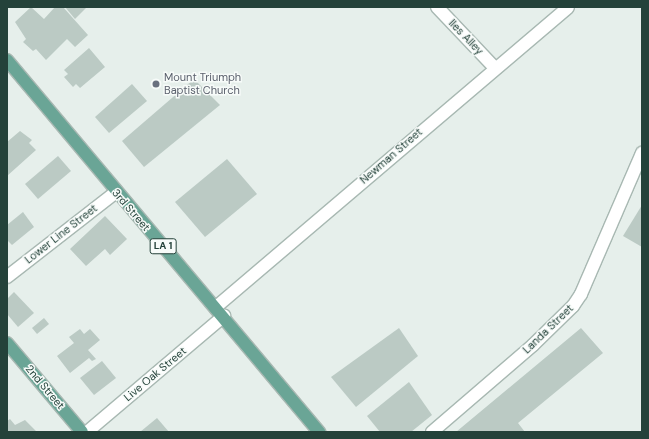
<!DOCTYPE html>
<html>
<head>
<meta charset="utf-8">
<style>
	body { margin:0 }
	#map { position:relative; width:649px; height:439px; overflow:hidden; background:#e6efeb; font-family:"DM Sans",sans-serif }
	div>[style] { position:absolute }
	.building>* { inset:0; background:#bbcac4 }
	.roads { filter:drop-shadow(1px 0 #a8b8b2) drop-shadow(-1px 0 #a8b8b2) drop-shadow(0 1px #a8b8b2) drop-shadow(0 -1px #a8b8b2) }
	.street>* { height:12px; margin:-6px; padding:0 6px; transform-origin:6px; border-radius:6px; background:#fff }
	.primary>* { height:12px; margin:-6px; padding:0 6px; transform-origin:6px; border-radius:6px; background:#6aa596 }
	.dots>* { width:11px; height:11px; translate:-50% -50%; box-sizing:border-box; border:2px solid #f7fbf9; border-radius:50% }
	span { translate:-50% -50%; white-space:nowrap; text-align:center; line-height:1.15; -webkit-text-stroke:3px #f7fbf9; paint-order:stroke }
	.shield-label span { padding:1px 3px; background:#f7fbf9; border:1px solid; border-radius:3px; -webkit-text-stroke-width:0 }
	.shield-label { font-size:10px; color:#24423a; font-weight:700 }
	.street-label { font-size:11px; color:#24423a }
	.worship-label { font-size:11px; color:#5b616d }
	.left { translate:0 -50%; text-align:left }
	.frame { position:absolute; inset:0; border:8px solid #24423a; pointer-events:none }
</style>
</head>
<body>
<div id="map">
	<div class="building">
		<div style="clip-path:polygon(31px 7px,44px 19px,55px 7px,63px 7px,88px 35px,75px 47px,67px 39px,46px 60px,36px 49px,33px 51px,23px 42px,26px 39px,15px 22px)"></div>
		<div style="clip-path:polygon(65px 7px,87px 7px,75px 19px)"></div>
		<div style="clip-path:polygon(89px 48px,105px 67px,80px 88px,76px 84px,73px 87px,64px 77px,68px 74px,64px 70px)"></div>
		<div style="clip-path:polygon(194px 79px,220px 105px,144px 167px,122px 141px)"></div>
		<div style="clip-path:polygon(132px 84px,147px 101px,109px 133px,95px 117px)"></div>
		<div style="clip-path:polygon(20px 131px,32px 140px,29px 143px,36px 150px,7px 176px,7px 142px)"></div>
		<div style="clip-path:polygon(58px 156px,71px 171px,38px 199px,25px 184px)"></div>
		<div style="clip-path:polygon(227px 159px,257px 194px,205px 237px,175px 202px)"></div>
		<div style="clip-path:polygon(642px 205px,642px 247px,623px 236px)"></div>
		<div style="clip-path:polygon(23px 212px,34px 227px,12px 245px,7px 240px,7px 225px)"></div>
		<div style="clip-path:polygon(105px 216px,127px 239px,110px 255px,105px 249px,86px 266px,70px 249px)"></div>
		<div style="clip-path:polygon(14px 292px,34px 313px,18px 327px,7px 314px,7px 299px)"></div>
		<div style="clip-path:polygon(44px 318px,49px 324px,37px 334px,32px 328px)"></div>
		<div style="clip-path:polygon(399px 328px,418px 356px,356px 407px,331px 377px)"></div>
		<div style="clip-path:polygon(581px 328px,603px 353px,518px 423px,525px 432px,456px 432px)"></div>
		<div style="clip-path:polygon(80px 329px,84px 334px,90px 329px,100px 340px,88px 350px,96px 359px,92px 361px,89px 358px,70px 373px,57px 356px,74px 343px,69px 337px)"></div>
		<div style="clip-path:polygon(102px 361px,116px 378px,94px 395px,80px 378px)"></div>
		<div style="clip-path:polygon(409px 382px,432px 415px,411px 432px,380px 432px,367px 416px)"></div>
		<div style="clip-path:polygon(157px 418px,169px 432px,140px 432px)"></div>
		<div style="clip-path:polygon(10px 419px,15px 425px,25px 420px,37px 432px,7px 432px,7px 421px)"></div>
	</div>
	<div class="roads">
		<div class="street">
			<div style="left:437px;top:7px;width:83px;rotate:46.5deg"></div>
			<div style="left:7px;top:277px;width:138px;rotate:-37.9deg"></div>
			<div style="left:216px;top:307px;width:462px;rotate:-40.4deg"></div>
			<div style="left:87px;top:432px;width:180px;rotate:-40.3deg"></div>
			<div style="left:432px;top:432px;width:133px;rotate:-40.7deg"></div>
			<div style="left:533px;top:345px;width:56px;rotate:-44.3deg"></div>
			<div style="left:573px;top:306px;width:14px;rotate:-56deg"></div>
			<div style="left:581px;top:294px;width:154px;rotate:-66.6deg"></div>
		</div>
		<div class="primary">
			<div style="left:7px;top:60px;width:486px;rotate:50deg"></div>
			<div style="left:7px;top:343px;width:116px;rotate:49.9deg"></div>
		</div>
	</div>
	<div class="dots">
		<div style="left:156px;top:84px;background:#6b7280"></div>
	</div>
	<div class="shield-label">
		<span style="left:163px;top:246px">LA 1</span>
	</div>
	<div class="street-label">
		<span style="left:466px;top:37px;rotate:46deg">Iles Alley</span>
		<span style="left:391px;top:156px;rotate:-41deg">Newman Street</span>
		<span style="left:131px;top:210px;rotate:49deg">3rd Street</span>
		<span style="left:61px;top:234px;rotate:-38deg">Lower Line Street</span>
		<span style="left:548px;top:329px;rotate:-44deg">Landa Street</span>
		<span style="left:155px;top:374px;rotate:-40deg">Live Oak Street</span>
		<span style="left:45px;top:387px;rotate:50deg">2nd Street</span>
	</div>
	<div class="worship-label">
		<span class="left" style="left:164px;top:84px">Mount Triumph<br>Baptist Church</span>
	</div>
	<div class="frame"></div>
</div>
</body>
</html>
